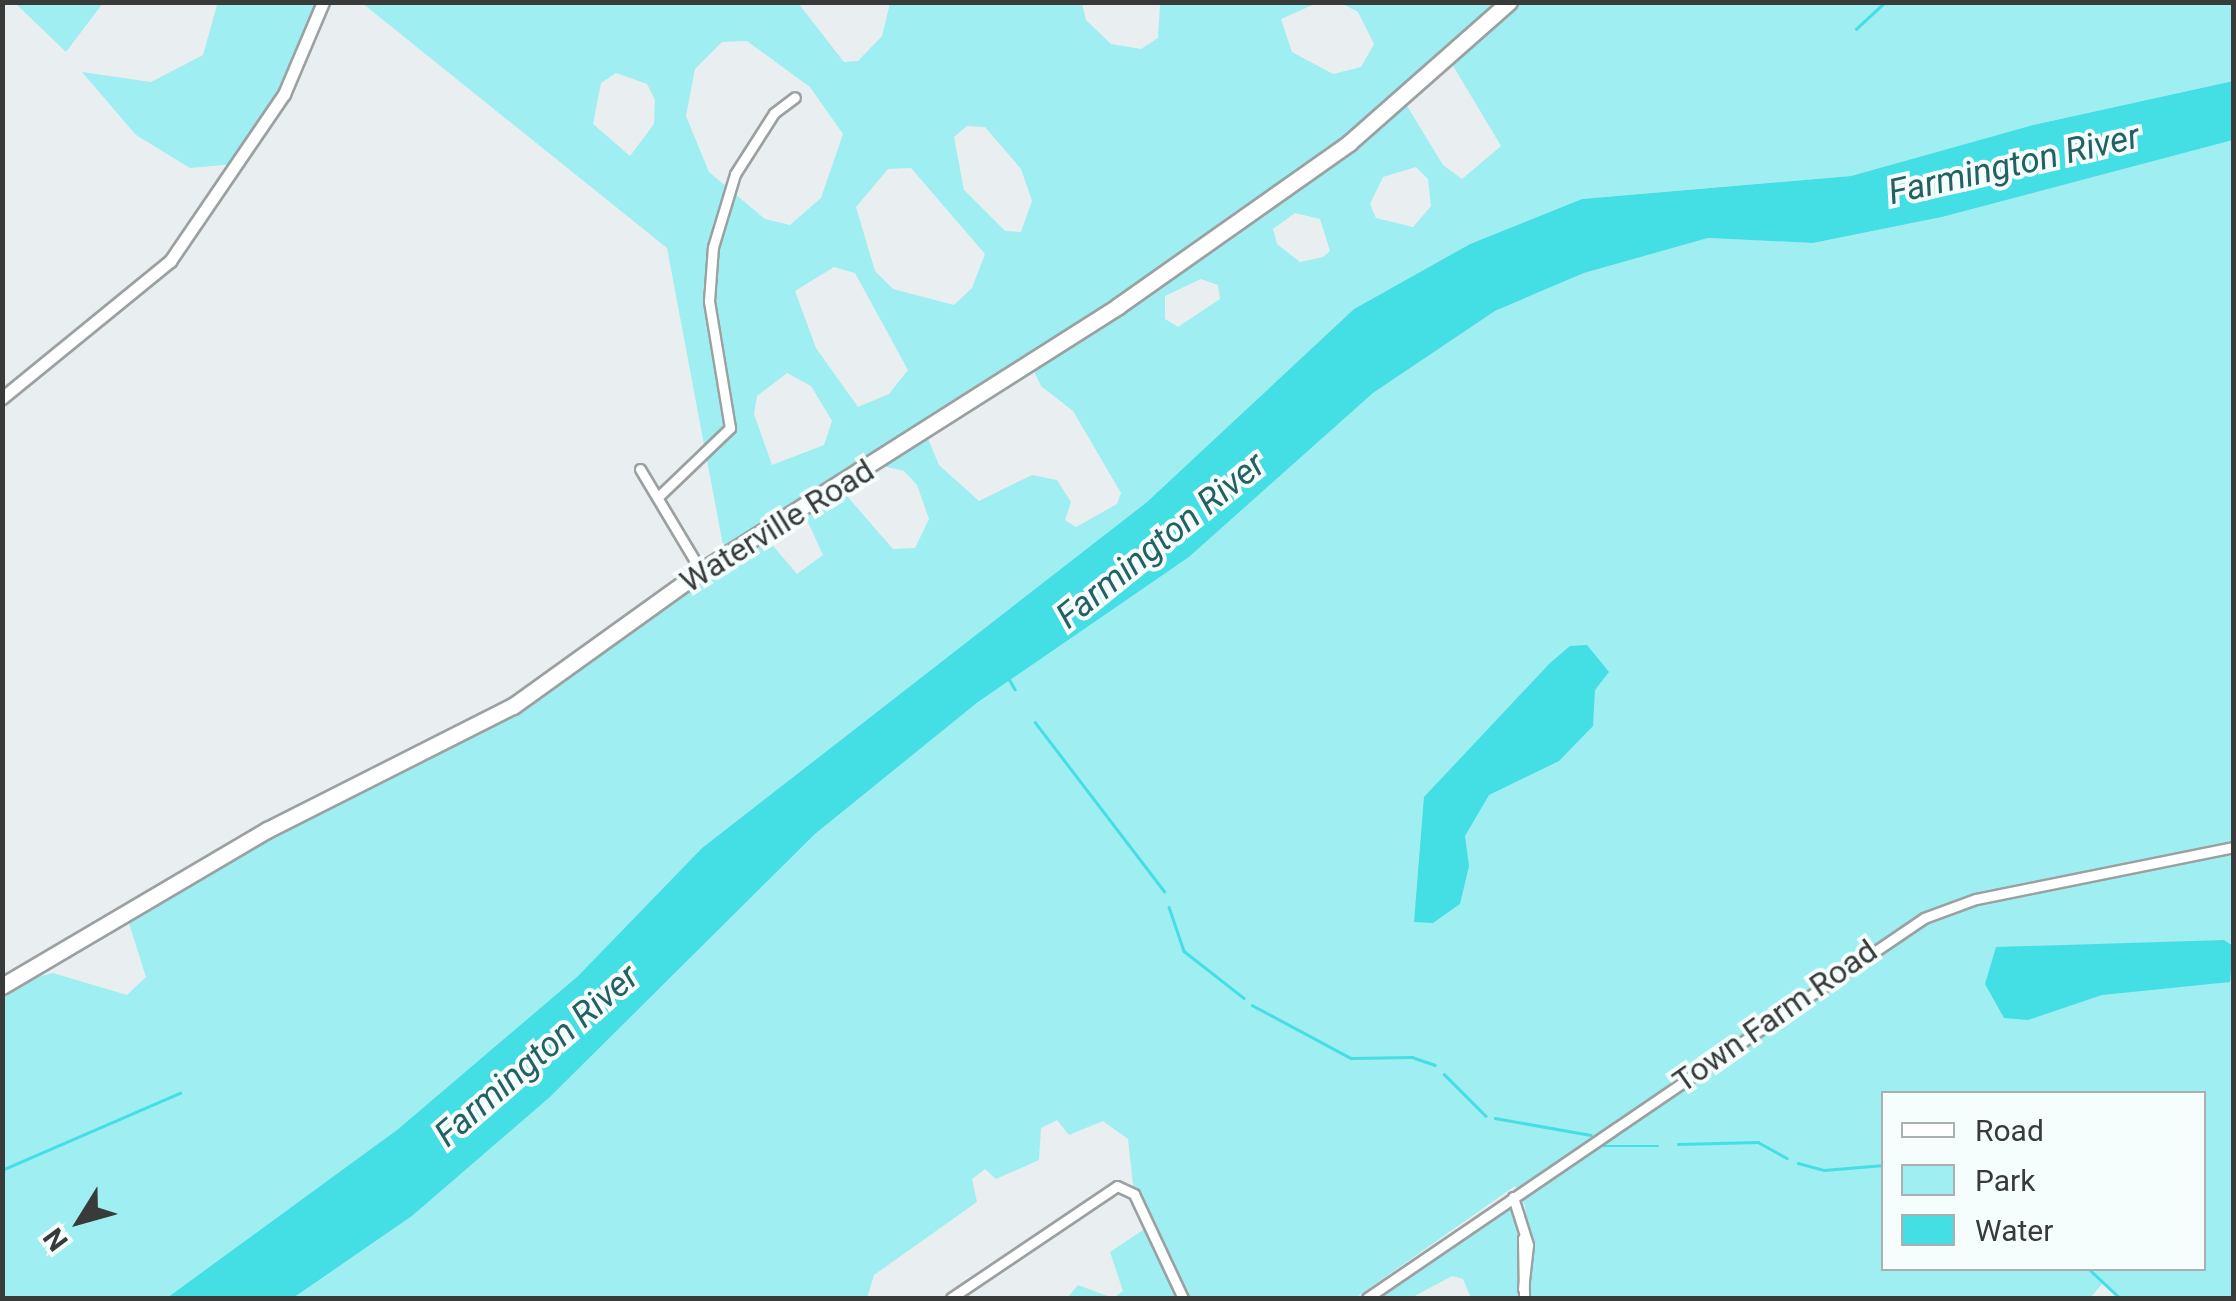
<!DOCTYPE html>
<html>
<head>
<meta charset="utf-8">
<style>
	body { margin:0 }
	#map { position:relative; width:2236px; height:1301px; overflow:hidden; background:#e9eff0; font-family:Roboto,sans-serif }
	div>[style] { position:absolute }
	.green>* { inset:0; background:#9feef2 }
	.water>* { inset:0; background:#44dee5 }
	.stream>* { height:2.5px; margin:-1.25px; padding:0 1.25px; transform-origin:1.25px; border-radius:1.25px; background:#44dee5 }
	.roads { filter:drop-shadow(2px 0 #9ba1a1) drop-shadow(-2px 0 #9ba1a1) drop-shadow(0 2px #9ba1a1) drop-shadow(0 -2px #9ba1a1) }
	.street>* { height:9px; margin:-4.5px; padding:0 4.5px; transform-origin:4.5px; border-radius:4.5px; background:#fff }
	.secondary>* { height:11px; margin:-5.5px; padding:0 5.5px; transform-origin:5.5px; border-radius:5.5px; background:#fff }
	.highway>* { height:15px; margin:-7.5px; padding:0 7.5px; transform-origin:7.5px; border-radius:7.5px; background:#fff }
	span { translate:-50% -50%; white-space:nowrap; text-align:center; line-height:1.15; -webkit-text-stroke:8px #f6fdfd; paint-order:stroke }
	.street-label { font-size:32px; color:#393b3b }
	.water-label { font-size:35px; color:#246164; font-style:italic }
	.frame { position:absolute; inset:0; border:5px solid #393b3b; pointer-events:none }
	.legend { position:absolute; left:1881px; top:1091px; width:325px; height:180px; box-sizing:border-box; background:#f6fdfd; border:2px solid #aaafaf; margin:0; padding:12px 18px; list-style:none; font-size:30px; color:#393b3b }
	.legend li { display:flex; align-items:center; gap:20px; height:50px }
	.legend b { width:50px; border:2px solid #aaafaf }
	.north { position:absolute; left:30px; top:1171px; width:100px; height:100px; -webkit-text-stroke:8px #f6fdfd; paint-order:stroke; rotate:233deg; font-size:28px; font-weight:700; line-height:40px; text-align:center; color:#393b3b }
	.north::after { content:''; display:block; margin:auto; width:35px; height:45px; background:#393b3b; clip-path:polygon(50% 0,100% 100%,50% 72%,0 100%) }
</style>
</head>
<body>
<div id="map">
	<div class="green">
		<div style="clip-path:polygon(evenodd,1596px 2px,2233px 3px,2233px 81px,2033px 125px,1851px 176px,1582px 199px,1470px 244px,1354px 309px,1147px 502px,702px 848px,578px 976px,397px 1130px,211px 1269px,167px 1298px,3px 1298px,2px 986px,53px 973px,127px 995px,146px 977px,126px 914px,513px 706px,725px 556px,667px 248px,362px 3px,798px 3px,844px 62px,858px 61px,882px 36px,890px 3px,1082px 3px,1086px 20px,1111px 44px,1141px 49px,1158px 38px,1160px 3px,1317px 3px,1281px 19px,1292px 52px,1333px 74px,1361px 67px,1374px 44px,1358px 12px,1341px 3px,1596px 2px,747px 41px,810px 87px,843px 134px,821px 198px,790px 225px,765px 219px,709px 172px,686px 116px,695px 69px,722px 42px,747px 41px,1596px 2px,1446px 54px,1501px 146px,1462px 179px,1443px 165px,1401px 96px,1446px 54px,1596px 2px,616px 73px,647px 84px,655px 100px,654px 124px,630px 156px,593px 124px,601px 83px,616px 73px,1596px 2px,967px 126px,985px 127px,1021px 169px,1032px 201px,1021px 232px,1005px 231px,964px 190px,954px 137px,967px 126px,1596px 2px,1416px 167px,1428px 179px,1431px 206px,1413px 227px,1376px 218px,1370px 204px,1383px 177px,1416px 167px,1596px 2px,911px 168px,985px 254px,972px 288px,954px 305px,893px 289px,875px 271px,856px 207px,888px 169px,911px 168px,1596px 2px,1295px 213px,1320px 219px,1330px 251px,1323px 257px,1300px 262px,1277px 244px,1273px 229px,1295px 213px,1596px 2px,834px 267px,855px 273px,908px 370px,889px 394px,858px 407px,816px 348px,795px 291px,834px 267px,1596px 2px,1201px 279px,1218px 285px,1220px 299px,1178px 327px,1165px 319px,1165px 296px,1201px 279px,1596px 2px,1031px 365px,1041px 386px,1073px 411px,1121px 493px,1117px 504px,1076px 527px,1065px 520px,1071px 502px,1057px 480px,1032px 475px,979px 501px,939px 465px,926px 434px,1031px 365px,1596px 2px,787px 373px,811px 386px,832px 421px,824px 445px,772px 465px,754px 414px,757px 396px,787px 373px,1596px 2px,875px 464px,904px 471px,917px 485px,929px 519px,915px 548px,893px 549px,839px 487px,875px 464px,1596px 2px,802px 509px,823px 555px,797px 574px,762px 533px,802px 509px)"></div>
		<div style="clip-path:polygon(15px 3px,103px 3px,66px 52px)"></div>
		<div style="clip-path:polygon(323px 3px,309px 45px,235px 164px,190px 168px,136px 135px,82px 72px,151px 82px,203px 55px,217px 5px)"></div>
		<div style="clip-path:polygon(evenodd,2233px 140px,2233px 1298px,2120px 1298px,2104px 1282px,2090px 1298px,1530px 1298px,1525px 1206px,1515px 1186px,1355px 1298px,1067px 1298px,1078px 1285px,1113px 1298px,1123px 1291px,1110px 1252px,1149px 1226px,1134px 1194px,1128px 1139px,1103px 1121px,1069px 1135px,1057px 1120px,1041px 1128px,1039px 1160px,996px 1179px,985px 1169px,972px 1179px,977px 1202px,874px 1275px,867px 1298px,293px 1298px,412px 1216px,550px 1097px,815px 834px,978px 702px,1189px 557px,1373px 393px,1495px 311px,1584px 273px,1708px 238px,1813px 243px,1942px 217px,2233px 140px,1884px 1094px,2204px 1094px,2204px 1268px,1884px 1268px,1884px 1094px)"></div>
		<div style="clip-path:polygon(1513px 1197px,1524px 1298px,1471px 1298px,1463px 1279px,1452px 1276px,1411px 1298px,1368px 1298px)"></div>
	</div>
	<div class="water">
		<div style="clip-path:polygon(2233px 81px,2233px 140px,1942px 217px,1813px 243px,1708px 238px,1584px 273px,1495px 311px,1373px 393px,1189px 557px,978px 702px,815px 834px,550px 1097px,412px 1216px,293px 1298px,167px 1298px,397px 1130px,578px 976px,702px 848px,1147px 502px,1354px 309px,1470px 244px,1582px 199px,1851px 176px,2033px 125px)"></div>
		<div style="clip-path:polygon(1587px 645px,1609px 672px,1595px 690px,1593px 726px,1559px 761px,1489px 795px,1465px 836px,1469px 866px,1460px 904px,1433px 923px,1414px 922px,1424px 797px,1550px 663px,1570px 646px)"></div>
		<div style="clip-path:polygon(2224px 940px,2233px 946px,2230px 982px,2102px 995px,2028px 1020px,2004px 1018px,1985px 984px,1996px 947px)"></div>
	</div>
	<div class="stream">
		<div style="left:1856px;top:29px;width:40px;rotate:-43deg"></div>
		<div style="left:1008px;top:677px;width:14px;rotate:60deg"></div>
		<div style="left:1035px;top:722px;width:213px;rotate:52.6deg"></div>
		<div style="left:1169px;top:907px;width:46px;rotate:71.2deg"></div>
		<div style="left:1184px;top:951px;width:76px;rotate:38.1deg"></div>
		<div style="left:1252px;top:1005px;width:112px;rotate:28.2deg"></div>
		<div style="left:1351px;top:1058px;width:61px;rotate:-0.9deg"></div>
		<div style="left:1412px;top:1057px;width:24px;rotate:19deg"></div>
		<div style="left:1444px;top:1074px;width:59px;rotate:45deg"></div>
		<div style="left:1495px;top:1118px;width:97px;rotate:10.1deg"></div>
		<div style="left:1678px;top:1144px;width:80px;rotate:-1.4deg"></div>
		<div style="left:1758px;top:1142px;width:33px;rotate:29deg"></div>
		<div style="left:1603px;top:1146px;width:55px"></div>
		<div style="left:1798px;top:1163px;width:27px;rotate:15deg"></div>
		<div style="left:1824px;top:1170px;width:60px;rotate:-4.8deg"></div>
		<div style="left:2px;top:1170px;width:194px;rotate:-23.4deg"></div>
		<div style="left:2088px;top:1268px;width:44px;rotate:43.2deg"></div>
	</div>
	<div class="roads">
		<div class="street">
			<div style="left:640px;top:469px;width:119px;rotate:59.1deg"></div>
			<div style="left:658px;top:497px;width:100px;rotate:-43.8deg"></div>
			<div style="left:730px;top:428px;width:129px;rotate:-99.4deg"></div>
			<div style="left:709px;top:301px;width:54px;rotate:-85.8deg"></div>
			<div style="left:713px;top:247px;width:76px;rotate:-73.2deg"></div>
			<div style="left:735px;top:174px;width:72px;rotate:-57.4deg"></div>
			<div style="left:774px;top:113px;width:26px;rotate:-37deg"></div>
			<div style="left:1513px;top:1197px;width:50px;rotate:72.6deg"></div>
			<div style="left:1528px;top:1245px;width:44px;rotate:96.5deg"></div>
			<div style="left:1523px;top:1238px;width:60px;rotate:89deg"></div>
			<div style="left:951px;top:1298px;width:200px;rotate:-34deg"></div>
			<div style="left:1117px;top:1186px;width:19px;rotate:25deg"></div>
			<div style="left:1134px;top:1194px;width:115px;rotate:64.8deg"></div>
			<div style="left:1367px;top:1298px;width:674px;rotate:-34.3deg"></div>
			<div style="left:1924px;top:918px;width:55px;rotate:-20.1deg"></div>
			<div style="left:1976px;top:899px;width:263px;rotate:-11.4deg"></div>
		</div>
		<div class="secondary">
			<div style="left:2px;top:398px;width:217px;rotate:-39.2deg"></div>
			<div style="left:170px;top:261px;width:202px;rotate:-55.7deg"></div>
			<div style="left:284px;top:94px;width:100px;rotate:-67deg"></div>
		</div>
		<div class="highway">
			<div style="left:2px;top:986px;width:308px;rotate:-30.5deg"></div>
			<div style="left:267px;top:830px;width:275px;rotate:-26.8deg"></div>
			<div style="left:513px;top:706px;width:231px;rotate:-35.7deg"></div>
			<div style="left:701px;top:571px;width:494px;rotate:-32.4deg"></div>
			<div style="left:1118px;top:306px;width:283px;rotate:-35.2deg"></div>
			<div style="left:1349px;top:143px;width:213px;rotate:-41.4deg"></div>
		</div>
	</div>
	<div class="street-label">
		<span style="left:777px;top:526px;rotate:-32deg">Waterville Road</span>
		<span style="left:1775px;top:1016px;rotate:-35deg">Town Farm Road</span>
	</div>
	<div class="water-label">
		<span style="left:2014px;top:165px;rotate:-13deg">Farmington River</span>
		<span style="left:1161px;top:541px;rotate:-39deg">Farmington River</span>
		<span style="left:537px;top:1056px;rotate:-41deg">Farmington River</span>
	</div>
	<div class="frame"></div>
	<ul class="legend">
	<li><b style="height:12px;background:#fff"></b>Road</li>
	<li><b style="height:28px;background:#9feef2"></b>Park</li>
	<li><b style="height:28px;background:#44dee5"></b>Water</li>
	</ul>
	<div class="north">N</div>
</div>
</body>
</html>
